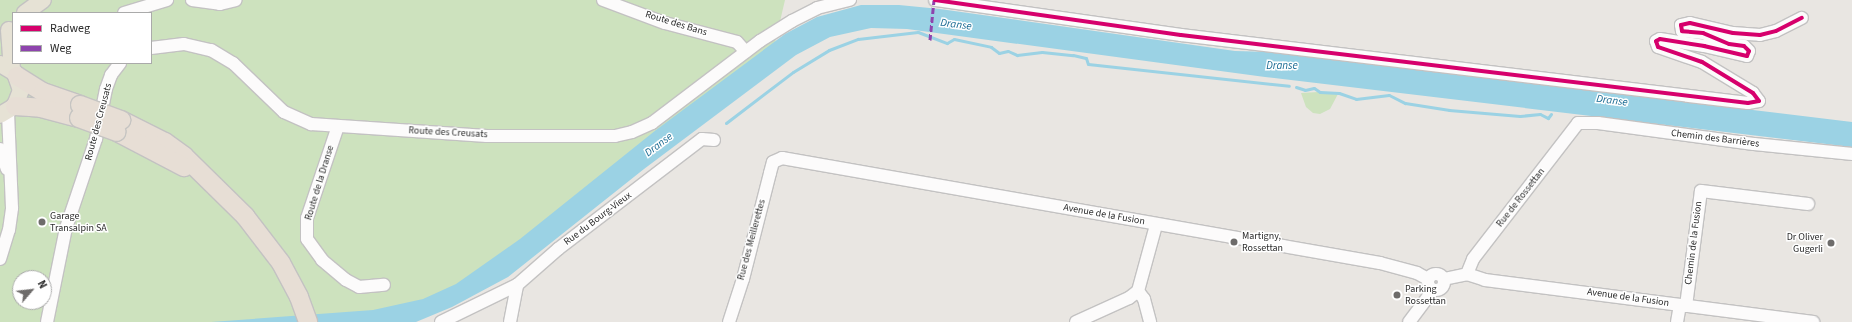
<!DOCTYPE html>
<html>
<head>
<meta charset="utf-8">
<style>
	body { margin:0 }
	#map { position:relative; width:1852px; height:322px; overflow:hidden; background:#e9e6e2; font-family:"Source Sans 3",sans-serif }
	div>[style] { position:absolute }
	.green>* { inset:0; background:#cde2be }
	.water>* { inset:0; background:#9bd2e4 }
	.stream>* { height:3px; margin:-1.5px; padding:0 1.5px; transform-origin:1.5px; border-radius:1.5px; background:#9bd2e4 }
	.roads { filter:drop-shadow(1px 0 #c3c2c2) drop-shadow(-1px 0 #c3c2c2) drop-shadow(0 1px #c3c2c2) drop-shadow(0 -1px #c3c2c2) }
	.minor>* { height:12px; margin:-6px; padding:0 6px; transform-origin:6px; border-radius:6px; background:#fcfbfb }
	.minor>.ring { margin:-6px; padding:0; box-sizing:content-box; background:none; border:12px solid #fcfbfb; border-radius:50% }
	.major>* { height:16px; margin:-8px; padding:0 8px; transform-origin:8px; border-radius:8px; background:#e6e2d5 }
	.highway>* { height:18px; margin:-9px; padding:0 9px; transform-origin:9px; border-radius:9px; background:#e7ded5 }
	.bridges { filter:drop-shadow(1px 0 #c5c4c2) drop-shadow(-1px 0 #c5c4c2) drop-shadow(0 1px #c5c4c2) drop-shadow(0 -1px #c5c4c2) }
	.highway-bridge>* { height:18px; margin:-9px; padding:0 9px; transform-origin:9px; border-radius:9px; background:#e7ded5 }
	.quiet>* { height:3px; margin-top:-1.5px; transform-origin:0; background:repeating-linear-gradient(90deg,#8e44ad 0 6px,transparent 0 9px) }
	.cycleway>* { height:4px; margin:-2px; padding:0 2px; transform-origin:2px; border-radius:2px; background:#d6006c }
	.dots>* { width:11px; height:11px; translate:-50% -50%; box-sizing:border-box; border:2px solid #fff; border-radius:50% }
	span { translate:-50% -50%; white-space:nowrap; text-align:center; line-height:1.15; -webkit-text-stroke:3px #fff; paint-order:stroke }
	.street-label { font-size:10px; color:#2b2b2b }
	.poi-label { font-size:10px; color:#2b2b2b }
	.left { translate:0 -50%; text-align:left }
	.right { translate:-100% -50%; text-align:right }
	.water-label { font-size:11px; color:#186a92; font-style:italic }
	.legend { position:absolute; left:12px; top:12px; width:140px; height:52px; box-sizing:border-box; background:#fff; border:1px solid #aaa; margin:0; padding:5px 7px; list-style:none; font-size:12px; color:#2b2b2b }
	.legend li { display:flex; align-items:center; gap:8px; height:20px }
	.legend b { width:20px; border:1px solid #aaa }
	.north { position:absolute; left:12px; top:270px; width:40px; height:40px; box-sizing:border-box; background:#fff; border:1px solid #aaa; border-radius:50%; rotate:62deg; font-size:11px; font-weight:700; line-height:16px; text-align:center; color:#2b2b2b }
	.north::after { content:''; display:block; margin:auto; width:14px; height:18px; background:#6e6c6b; clip-path:polygon(50% 0,100% 100%,50% 72%,0 100%) }
</style>
</head>
<body>
<div id="map">
	<div class="green">
		<div style="clip-path:polygon(evenodd,0 0,785px 0,771px 60px,462px 288px,348px 322px,0 322px,0 0,13px 13px,151px 13px,151px 63px,13px 63px,13px 13px,0 0,20px 278px,44px 278px,44px 302px,20px 302px,20px 278px)"></div>
		<div style="clip-path:polygon(1318px 92px,1338px 94px,1330px 109px,1320px 114px,1313px 113px,1306px 107px,1301px 93px)"></div>
	</div>
	<div class="water">
		<div style="clip-path:polygon(861px 5px,899px 5px,940px 9px,1235px 51px,1271px 52px,1852px 122px,1852px 147px,1265px 77px,907px 29px,871px 28px,830px 37px,796px 55px,644px 169px,508px 277px,452px 307px,416px 322px,211px 322px,373px 310px,423px 299px,456px 284px,520px 239px,656px 130px,785px 34px,817px 17px)"></div>
	</div>
	<div class="stream">
		<div style="left:1296px;top:87px;width:9px;rotate:18deg"></div>
		<div style="left:1305px;top:90px;width:9px;rotate:-13deg"></div>
		<div style="left:1314px;top:88px;width:7px;rotate:34deg"></div>
		<div style="left:1320px;top:92px;width:19px;rotate:3deg"></div>
		<div style="left:1339px;top:93px;width:18px;rotate:19deg"></div>
		<div style="left:1356px;top:99px;width:33px;rotate:-7deg"></div>
		<div style="left:1389px;top:95px;width:18px;rotate:27deg"></div>
		<div style="left:1405px;top:103px;width:45px;rotate:9deg"></div>
		<div style="left:1449px;top:110px;width:71px;rotate:4.8deg"></div>
		<div style="left:1520px;top:116px;width:20px;rotate:-6deg"></div>
		<div style="left:1540px;top:114px;width:9px;rotate:27deg"></div>
		<div style="left:1548px;top:118px;width:5px;rotate:-53deg"></div>
		<div style="left:726px;top:123px;width:84px;rotate:-37.3deg"></div>
		<div style="left:793px;top:72px;width:42px;rotate:-31.4deg"></div>
		<div style="left:829px;top:50px;width:31px;rotate:-21deg"></div>
		<div style="left:858px;top:39px;width:60px;rotate:-6.7deg"></div>
		<div style="left:918px;top:32px;width:31px;rotate:21deg"></div>
		<div style="left:947px;top:43px;width:8px;rotate:-30deg"></div>
		<div style="left:954px;top:39px;width:38px;rotate:12deg"></div>
		<div style="left:991px;top:47px;width:10px;rotate:37deg"></div>
		<div style="left:999px;top:53px;width:9px;rotate:-13deg"></div>
		<div style="left:1008px;top:51px;width:10px;rotate:24deg"></div>
		<div style="left:1017px;top:55px;width:25px;rotate:-7deg"></div>
		<div style="left:1042px;top:52px;width:31px;rotate:6deg"></div>
		<div style="left:1073px;top:55px;width:13px;rotate:13deg"></div>
		<div style="left:1086px;top:58px;width:6px;rotate:72deg"></div>
		<div style="left:1088px;top:64px;width:202px;rotate:6.2deg"></div>
	</div>
	<div class="roads">
		<div class="minor">
			<div style="left:192px;top:0;width:28px;rotate:8deg"></div>
			<div style="left:220px;top:4px;width:16px;rotate:-14deg"></div>
			<div style="left:603px;top:0;width:66px;rotate:20.4deg"></div>
			<div style="left:665px;top:23px;width:74px;rotate:14.8deg"></div>
			<div style="left:737px;top:42px;width:13px;rotate:48deg"></div>
			<div style="left:935px;top:0;width:248px;rotate:8.1deg"></div>
			<div style="left:1181px;top:35px;width:571px;rotate:6.84deg"></div>
			<div style="left:1748px;top:103px;width:11px;rotate:-10deg"></div>
			<div style="left:1759px;top:101px;width:10px;rotate:-127deg"></div>
			<div style="left:1753px;top:93px;width:60px;rotate:-148.7deg"></div>
			<div style="left:1702px;top:62px;width:46px;rotate:-161.2deg"></div>
			<div style="left:1658px;top:47px;width:6px;rotate:-108deg"></div>
			<div style="left:1656px;top:41px;width:4px;rotate:-27deg"></div>
			<div style="left:1660px;top:39px;width:45px;rotate:9deg"></div>
			<div style="left:1704px;top:46px;width:44px;rotate:13.1deg"></div>
			<div style="left:1747px;top:56px;width:5px;rotate:-68deg"></div>
			<div style="left:1749px;top:51px;width:7px;rotate:-135deg"></div>
			<div style="left:1744px;top:46px;width:15px;rotate:-172deg"></div>
			<div style="left:1729px;top:44px;width:28px;rotate:-157deg"></div>
			<div style="left:1703px;top:33px;width:21px;rotate:-175deg"></div>
			<div style="left:1682px;top:31px;width:6px;rotate:-99deg"></div>
			<div style="left:1681px;top:25px;width:9px;rotate:-13deg"></div>
			<div style="left:1690px;top:23px;width:44px;rotate:13.1deg"></div>
			<div style="left:1733px;top:33px;width:27px;rotate:4deg"></div>
			<div style="left:1760px;top:35px;width:16px;rotate:-14deg"></div>
			<div style="left:1776px;top:31px;width:29px;rotate:-27deg"></div>
			<div style="left:124px;top:13px;width:45px;rotate:-16.8deg"></div>
			<div style="left:151px;top:48px;width:33px;rotate:-7deg"></div>
			<div style="left:184px;top:44px;width:28px;rotate:13deg"></div>
			<div style="left:211px;top:50px;width:26px;rotate:31deg"></div>
			<div style="left:233px;top:63px;width:71px;rotate:43.9deg"></div>
			<div style="left:284px;top:112px;width:30px;rotate:24deg"></div>
			<div style="left:311px;top:124px;width:176px;rotate:3.9deg"></div>
			<div style="left:487px;top:136px;width:128px"></div>
			<div style="left:615px;top:136px;width:17px;rotate:-13deg"></div>
			<div style="left:632px;top:132px;width:22px;rotate:-24deg"></div>
			<div style="left:652px;top:123px;width:136px;rotate:-37.2deg"></div>
			<div style="left:760px;top:41px;width:38px;rotate:-32deg"></div>
			<div style="left:792px;top:21px;width:28px;rotate:-27deg"></div>
			<div style="left:817px;top:8px;width:34px;rotate:-14deg"></div>
			<div style="left:338px;top:126px;width:97px;rotate:108.6deg"></div>
			<div style="left:307px;top:218px;width:21px;rotate:90deg"></div>
			<div style="left:307px;top:239px;width:26px;rotate:54deg"></div>
			<div style="left:322px;top:260px;width:31px;rotate:40deg"></div>
			<div style="left:346px;top:280px;width:15px;rotate:28deg"></div>
			<div style="left:359px;top:287px;width:25px;rotate:-5deg"></div>
			<div style="left:0;top:149px;width:21px;rotate:71deg"></div>
			<div style="left:0;top:259px;width:30px;rotate:-73deg"></div>
			<div style="left:9px;top:230px;width:22px;rotate:-82deg"></div>
			<div style="left:12px;top:208px;width:96px;rotate:-92.4deg"></div>
			<div class="ring" style="left:1428px;top:274px;width:4px;height:4px"></div>
			<div style="left:1467px;top:274px;width:16px;rotate:-68deg"></div>
			<div style="left:1473px;top:259px;width:172px;rotate:-52.3deg"></div>
			<div style="left:1578px;top:123px;width:20px"></div>
			<div style="left:1598px;top:123px;width:157px;rotate:7.7deg"></div>
			<div style="left:1754px;top:144px;width:99px;rotate:5.8deg"></div>
			<div style="left:1444px;top:279px;width:24px;rotate:-12deg"></div>
			<div style="left:1467px;top:274px;width:19px;rotate:18deg"></div>
			<div style="left:1485px;top:280px;width:331px;rotate:7.3deg"></div>
			<div style="left:1138px;top:291px;width:10px;rotate:53deg"></div>
			<div style="left:1144px;top:299px;width:24px;rotate:75deg"></div>
			<div style="left:1686px;top:306px;width:116px;rotate:-82.6deg"></div>
			<div style="left:1701px;top:191px;width:108px;rotate:6.9deg"></div>
			<div style="left:47px;top:322px;width:96px;rotate:-78.6deg"></div>
			<div style="left:66px;top:228px;width:94px;rotate:-71.4deg"></div>
			<div style="left:96px;top:139px;width:51px;rotate:-78.7deg"></div>
			<div style="left:106px;top:89px;width:15px;rotate:-70deg"></div>
			<div style="left:111px;top:75px;width:15px;rotate:-53deg"></div>
			<div style="left:441px;top:322px;width:85px;rotate:-26deg"></div>
			<div style="left:510px;top:322px;width:38px;rotate:-79deg"></div>
			<div style="left:517px;top:285px;width:55px;rotate:-41.3deg"></div>
			<div style="left:558px;top:249px;width:181px;rotate:-37.4deg"></div>
			<div style="left:702px;top:139px;width:12px;rotate:5deg"></div>
			<div style="left:729px;top:322px;width:45px;rotate:-72deg"></div>
			<div style="left:743px;top:279px;width:109px;rotate:-75.7deg"></div>
			<div style="left:770px;top:173px;width:11px;rotate:-75deg"></div>
			<div style="left:773px;top:162px;width:10px;rotate:-24deg"></div>
			<div style="left:782px;top:158px;width:607px;rotate:9.96deg"></div>
			<div style="left:1380px;top:263px;width:38px;rotate:15deg"></div>
			<div style="left:1417px;top:273px;width:13px;rotate:29deg"></div>
			<div style="left:1076px;top:322px;width:58px;rotate:-24.4deg"></div>
			<div style="left:1129px;top:298px;width:11px;rotate:-38deg"></div>
			<div style="left:1138px;top:291px;width:68px;rotate:-74.7deg"></div>
			<div style="left:1409px;top:322px;width:40px;rotate:-53deg"></div>
			<div style="left:1677px;top:322px;width:17px;rotate:-80deg"></div>
		</div>
		<div class="major">
			<div style="left:25px;top:13px;width:22px;rotate:-36deg"></div>
			<div style="left:9px;top:30px;width:40px;rotate:85.7deg"></div>
			<div style="left:0;top:64px;width:17px;rotate:31deg"></div>
			<div style="left:15px;top:73px;width:18px;rotate:71deg"></div>
			<div style="left:21px;top:90px;width:17px;rotate:111deg"></div>
			<div style="left:15px;top:106px;width:17px;rotate:149deg"></div>
		</div>
		<div class="highway">
			<div style="left:17px;top:76px;width:31px;rotate:32deg"></div>
			<div style="left:43px;top:92px;width:39px;rotate:19deg"></div>
			<div style="left:15px;top:106px;width:26px;rotate:4deg"></div>
			<div style="left:41px;top:108px;width:39px;rotate:15deg"></div>
			<div style="left:121px;top:120px;width:49px;rotate:26.6deg"></div>
			<div style="left:165px;top:142px;width:24px;rotate:36deg"></div>
			<div style="left:184px;top:156px;width:86px;rotate:44.5deg"></div>
			<div style="left:245px;top:216px;width:59px;rotate:52.5deg"></div>
			<div style="left:281px;top:263px;width:38px;rotate:62deg"></div>
			<div style="left:299px;top:297px;width:27px;rotate:70deg"></div>
			<div style="left:117px;top:132px;width:76px;rotate:27.6deg"></div>
		</div>
	</div>
	<div class="bridges">
		<div class="highway-bridge">
			<div style="left:80px;top:105px;width:44px;rotate:20.1deg"></div>
			<div style="left:79px;top:118px;width:40px;rotate:20.2deg"></div>
		</div>
	</div>
	<div class="quiet">
		<div style="left:930px;top:40px;width:40px;rotate:-84.3deg"></div>
	</div>
	<div class="cycleway">
		<div style="left:935px;top:0;width:248px;rotate:8.1deg"></div>
		<div style="left:1181px;top:35px;width:571px;rotate:6.84deg"></div>
		<div style="left:1748px;top:103px;width:11px;rotate:-10deg"></div>
		<div style="left:1759px;top:101px;width:10px;rotate:-127deg"></div>
		<div style="left:1753px;top:93px;width:60px;rotate:-148.7deg"></div>
		<div style="left:1702px;top:62px;width:46px;rotate:-161.2deg"></div>
		<div style="left:1658px;top:47px;width:6px;rotate:-108deg"></div>
		<div style="left:1656px;top:41px;width:4px;rotate:-27deg"></div>
		<div style="left:1660px;top:39px;width:45px;rotate:9deg"></div>
		<div style="left:1704px;top:46px;width:44px;rotate:13.1deg"></div>
		<div style="left:1747px;top:56px;width:5px;rotate:-68deg"></div>
		<div style="left:1749px;top:51px;width:7px;rotate:-135deg"></div>
		<div style="left:1744px;top:46px;width:15px;rotate:-172deg"></div>
		<div style="left:1729px;top:44px;width:28px;rotate:-157deg"></div>
		<div style="left:1703px;top:33px;width:21px;rotate:-175deg"></div>
		<div style="left:1682px;top:31px;width:6px;rotate:-99deg"></div>
		<div style="left:1681px;top:25px;width:9px;rotate:-13deg"></div>
		<div style="left:1690px;top:23px;width:44px;rotate:13.1deg"></div>
		<div style="left:1733px;top:33px;width:27px;rotate:4deg"></div>
		<div style="left:1760px;top:35px;width:16px;rotate:-14deg"></div>
		<div style="left:1776px;top:31px;width:29px;rotate:-27deg"></div>
	</div>
	<div class="dots">
		<div style="left:42px;top:222px;background:#6e6c6b"></div>
		<div style="left:1234px;top:242px;background:#6e6c6b"></div>
		<div style="left:1831px;top:243px;background:#6e6c6b"></div>
		<div style="left:1397px;top:295px;background:#6e6c6b"></div>
	</div>
	<div class="street-label">
		<span style="left:676px;top:24px;rotate:17deg">Route des Bans</span>
		<span style="left:99px;top:122px;rotate:-75deg">Route des Creusats</span>
		<span style="left:448px;top:133px;rotate:3deg">Route des Creusats</span>
		<span style="left:1715px;top:139px;rotate:7deg">Chemin des Barrières</span>
		<span style="left:320px;top:183px;rotate:-73deg">Route de la Dranse</span>
		<span style="left:1521px;top:198px;rotate:-52deg">Rue de Rossettan</span>
		<span style="left:1104px;top:215px;rotate:10deg">Avenue de la Fusion</span>
		<span style="left:598px;top:219px;rotate:-37deg">Rue du Bourg-Vieux</span>
		<span style="left:752px;top:240px;rotate:-75deg">Rue des Meillerettes</span>
		<span style="left:1694px;top:243px;rotate:-83deg">Chemin de la Fusion</span>
		<span style="left:1628px;top:298px;rotate:8deg">Avenue de la Fusion</span>
	</div>
	<div class="poi-label">
		<span class="left" style="left:50px;top:222px">Garage<br>Transalpin SA</span>
		<span class="left" style="left:1242px;top:242px">Martigny,<br>Rossettan</span>
		<span class="right" style="left:1823px;top:243px">Dr Oliver<br>Gugerli</span>
		<span class="left" style="left:1405px;top:295px">Parking<br>Rossettan</span>
	</div>
	<div class="water-label">
		<span style="left:956px;top:25px;rotate:7deg">Dranse</span>
		<span style="left:1282px;top:66px">Dranse</span>
		<span style="left:1612px;top:101px;rotate:7deg">Dranse</span>
		<span style="left:659px;top:145px;rotate:-37deg">Dranse</span>
	</div>
	<ul class="legend">
	<li><b style="height:5px;background:#d6006c"></b>Radweg</li>
	<li><b style="height:5px;background:#8e44ad"></b>Weg</li>
	</ul>
	<div class="north">N</div>
</div>
</body>
</html>
